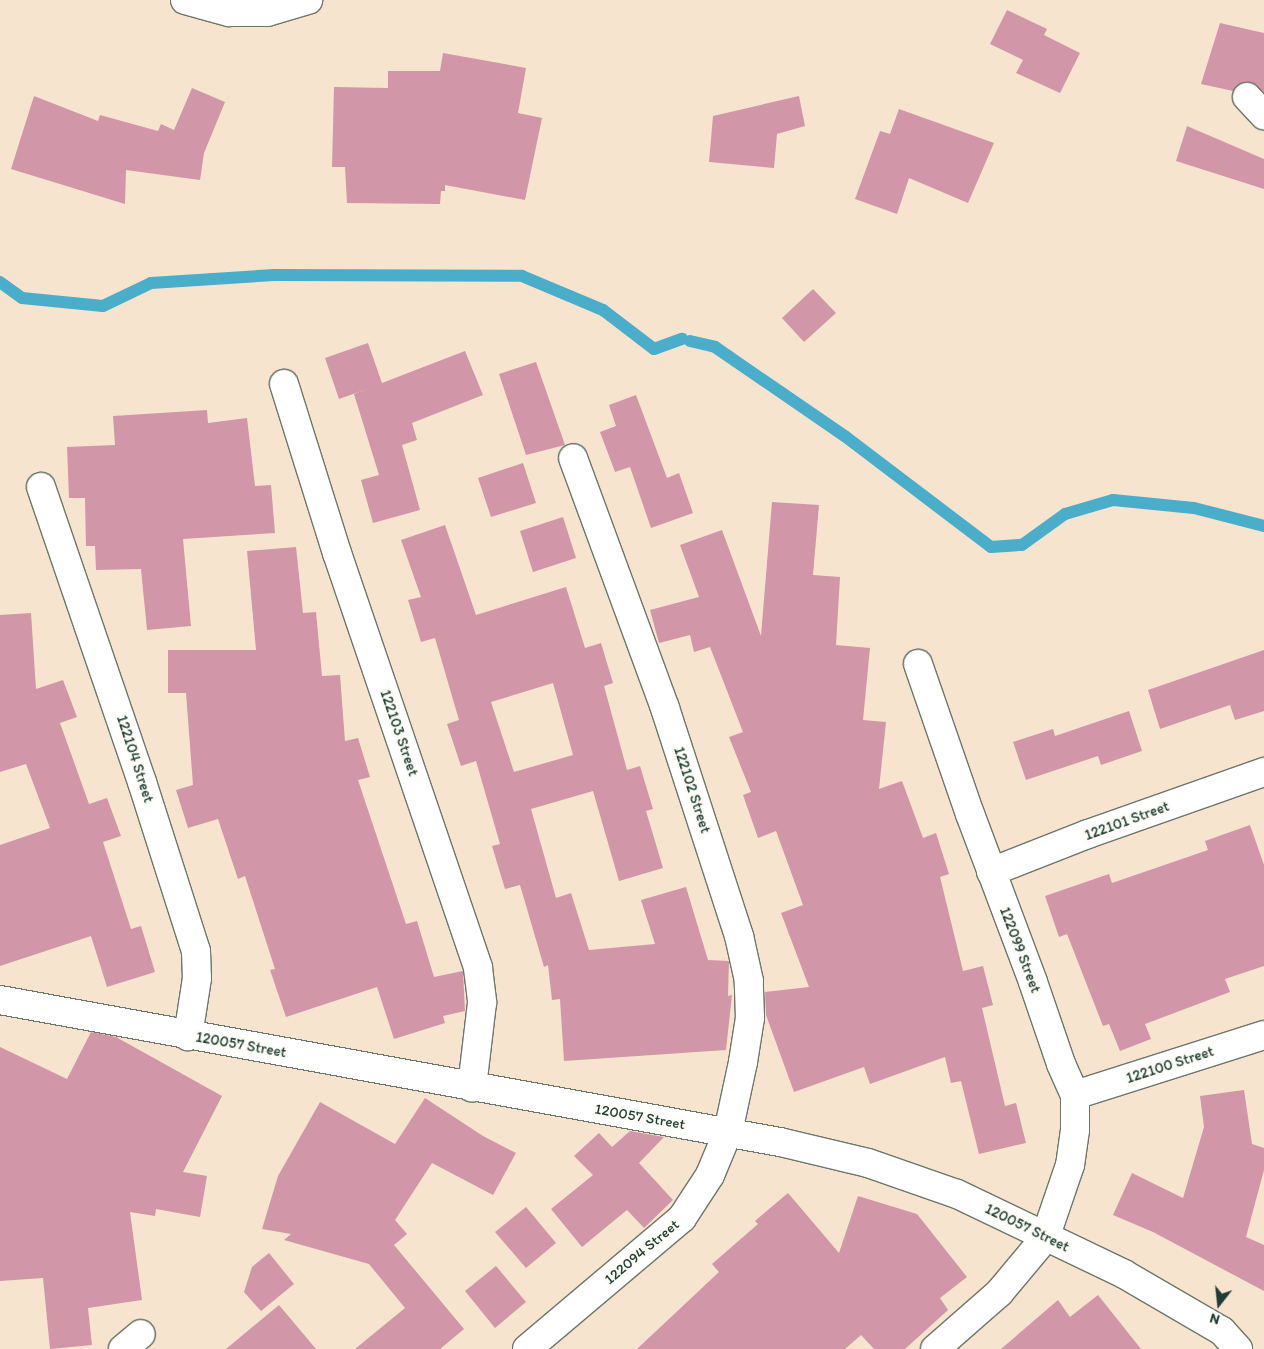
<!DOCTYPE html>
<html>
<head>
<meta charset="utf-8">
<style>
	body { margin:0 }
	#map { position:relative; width:1264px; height:1349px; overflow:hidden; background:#f7e4ce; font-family:Itim,sans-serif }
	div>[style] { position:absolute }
	.stream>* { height:12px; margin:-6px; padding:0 6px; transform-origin:6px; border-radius:6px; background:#4aadc9 }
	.building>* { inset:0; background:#d196a8 }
	.roads { filter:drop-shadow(1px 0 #6b776a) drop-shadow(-1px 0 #6b776a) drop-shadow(0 1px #6b776a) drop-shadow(0 -1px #6b776a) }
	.minor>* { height:28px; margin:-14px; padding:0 14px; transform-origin:14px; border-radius:14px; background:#fff }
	span { translate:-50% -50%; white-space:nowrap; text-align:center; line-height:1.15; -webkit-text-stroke:5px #fdfcf7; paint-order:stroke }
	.street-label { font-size:15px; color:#1f3d34 }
	.north { position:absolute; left:1194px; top:1279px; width:50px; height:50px; -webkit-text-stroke:4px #fdfcf7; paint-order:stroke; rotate:196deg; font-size:14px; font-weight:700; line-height:20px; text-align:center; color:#1f3d34 }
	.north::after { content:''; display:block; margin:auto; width:18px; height:22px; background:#1f3d34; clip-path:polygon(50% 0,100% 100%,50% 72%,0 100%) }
</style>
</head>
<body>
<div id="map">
	<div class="stream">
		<div style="left:0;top:282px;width:27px;rotate:36deg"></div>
		<div style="left:22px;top:298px;width:81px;rotate:5.6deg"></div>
		<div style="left:103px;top:306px;width:53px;rotate:-25.6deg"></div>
		<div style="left:151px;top:283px;width:123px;rotate:-3.7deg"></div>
		<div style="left:274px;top:275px;width:248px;rotate:0.2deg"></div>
		<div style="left:522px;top:276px;width:88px;rotate:22.8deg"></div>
		<div style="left:603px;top:310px;width:64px;rotate:37.4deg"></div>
		<div style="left:654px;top:349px;width:30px;rotate:-20deg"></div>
		<div style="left:690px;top:341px;width:26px;rotate:13deg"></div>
		<div style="left:715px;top:347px;width:159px;rotate:34.5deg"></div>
		<div style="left:846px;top:437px;width:182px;rotate:37.2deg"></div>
		<div style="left:991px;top:547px;width:31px;rotate:-4deg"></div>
		<div style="left:1022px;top:545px;width:53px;rotate:-35.8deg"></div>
		<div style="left:1065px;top:514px;width:50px;rotate:-16.3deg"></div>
		<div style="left:1113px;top:500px;width:81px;rotate:5.6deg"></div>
		<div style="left:1194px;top:508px;width:72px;rotate:14.4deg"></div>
	</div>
	<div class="building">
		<div style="clip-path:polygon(1007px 10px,1047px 29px,1044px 35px,1080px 53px,1060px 93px,1016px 73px,1023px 60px,990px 44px)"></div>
		<div style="clip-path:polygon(1220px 23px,1264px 33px,1264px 92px,1251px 82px,1243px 82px,1233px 91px,1201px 84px)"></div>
		<div style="clip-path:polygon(443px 53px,526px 68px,518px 113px,542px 118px,525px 200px,445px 185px,445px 191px,441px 191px,440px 204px,347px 203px,345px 167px,332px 167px,334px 87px,388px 88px,388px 71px,440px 71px)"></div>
		<div style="clip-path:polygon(192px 88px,225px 102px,204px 153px,200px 180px,126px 170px,125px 204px,11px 169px,34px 96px,98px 121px,100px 115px,158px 131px,161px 124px,174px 130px)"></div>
		<div style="clip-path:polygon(799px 96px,805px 126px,777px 134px,774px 168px,709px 162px,713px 116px)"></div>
		<div style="clip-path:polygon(899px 109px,994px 143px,968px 203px,909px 178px,897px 214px,855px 199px,880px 131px,890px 134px)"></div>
		<div style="clip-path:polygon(1187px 126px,1264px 159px,1264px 189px,1176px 161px)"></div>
		<div style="clip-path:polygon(813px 289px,836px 313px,804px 342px,782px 318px)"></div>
		<div style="clip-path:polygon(368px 343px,382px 383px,465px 351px,483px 395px,412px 423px,417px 440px,402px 445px,420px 510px,373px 523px,361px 480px,379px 475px,354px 394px,370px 388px,339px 399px,325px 358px)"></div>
		<div style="clip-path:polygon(536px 362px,565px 445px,526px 455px,499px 374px)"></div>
		<div style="clip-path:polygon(636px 395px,667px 478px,679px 473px,693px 513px,651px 528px,630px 467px,615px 472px,600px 432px,616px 426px,609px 405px)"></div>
		<div style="clip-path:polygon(207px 410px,208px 423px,247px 418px,255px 486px,271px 485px,275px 533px,183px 539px,191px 626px,147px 630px,141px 569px,96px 570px,95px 546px,86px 546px,85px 498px,69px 498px,67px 447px,115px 445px,113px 416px)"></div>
		<div style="clip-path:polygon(523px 463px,536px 503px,491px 517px,478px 478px)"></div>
		<div style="clip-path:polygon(772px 502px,819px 505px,813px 575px,840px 577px,836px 645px,870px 648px,863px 720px,886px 722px,879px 789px,902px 781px,923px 838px,936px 833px,949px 874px,940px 877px,963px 971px,983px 966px,993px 1005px,982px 1008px,1005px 1106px,1016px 1103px,1026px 1143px,979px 1154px,961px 1081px,951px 1083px,945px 1057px,870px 1084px,864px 1067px,794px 1092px,766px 1015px,765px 992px,809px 987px,781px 913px,803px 905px,776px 831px,758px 838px,743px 795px,751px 792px,729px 737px,743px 732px,710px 647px,694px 652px,690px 635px,659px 643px,650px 610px,699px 597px,680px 545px,722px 530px,761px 636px)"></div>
		<div style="clip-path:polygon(563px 517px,576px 558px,533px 572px,520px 531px)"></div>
		<div style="clip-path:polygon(evenodd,445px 525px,476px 615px,566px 587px,585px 648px,601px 643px,613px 683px,604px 686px,627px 770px,640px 766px,653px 809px,646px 811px,663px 868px,619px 881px,593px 791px,531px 809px,556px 898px,571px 893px,589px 950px,655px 944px,641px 900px,686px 887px,708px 960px,729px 961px,728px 996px,732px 995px,726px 1050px,564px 1061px,560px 999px,552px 1000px,548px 965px,544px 967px,520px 885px,505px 889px,492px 846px,500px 844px,476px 761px,461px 766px,447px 724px,459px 720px,435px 638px,421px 642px,408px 600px,421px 597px,401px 540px,445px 525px,553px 683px,573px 755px,514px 772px,491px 702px,553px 683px)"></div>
		<div style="clip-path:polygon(296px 547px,303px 613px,316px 612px,322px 676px,340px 675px,345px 741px,358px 738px,370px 777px,358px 780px,406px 924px,417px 921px,434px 977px,463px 971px,465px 1011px,443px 1016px,445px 1023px,394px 1039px,377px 987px,286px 1017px,270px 970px,275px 969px,245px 876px,238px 879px,218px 819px,188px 828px,176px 790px,193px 785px,186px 693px,168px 693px,168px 650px,256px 650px,247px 551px)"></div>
		<div style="clip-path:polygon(31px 613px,36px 689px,63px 680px,77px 717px,60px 723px,89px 804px,107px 798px,121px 836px,103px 842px,131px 929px,141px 926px,155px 972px,107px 987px,91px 936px,0 966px,0 845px,50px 828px,26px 764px,0 772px,0 615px)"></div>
		<div style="clip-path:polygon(1264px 650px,1264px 711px,1235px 720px,1230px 705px,1160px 729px,1148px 690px)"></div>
		<div style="clip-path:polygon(1129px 711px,1142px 751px,1101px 765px,1098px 756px,1026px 780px,1013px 742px,1053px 729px,1055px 736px)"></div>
		<div style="clip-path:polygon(1250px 825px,1264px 865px,1264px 966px,1225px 979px,1230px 992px,1145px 1024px,1151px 1039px,1120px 1051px,1109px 1024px,1103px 1026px,1067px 934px,1059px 937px,1045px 896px,1109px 874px,1112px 883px,1208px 850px,1205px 841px)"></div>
		<div style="clip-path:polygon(91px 1032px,116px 1037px,222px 1096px,183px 1172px,207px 1176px,200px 1217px,156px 1209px,155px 1216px,130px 1212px,142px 1300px,88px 1308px,92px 1345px,50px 1349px,43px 1278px,0 1281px,0 1047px,67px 1079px)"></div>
		<div style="clip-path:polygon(1244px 1090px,1252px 1144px,1264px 1148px,1264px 1170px,1246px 1237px,1264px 1245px,1264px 1291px,1153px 1232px,1113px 1215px,1132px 1173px,1183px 1198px,1204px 1127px,1200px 1096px)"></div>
		<div style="clip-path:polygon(425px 1098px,483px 1136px,516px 1153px,493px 1195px,432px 1163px,395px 1220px,407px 1234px,394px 1245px,464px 1329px,440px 1349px,355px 1349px,405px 1308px,369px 1264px,284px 1240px,291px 1234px,262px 1229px,278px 1176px,320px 1102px,395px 1144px)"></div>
		<div style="clip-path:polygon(630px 1131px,664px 1137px,639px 1163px,673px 1200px,644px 1228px,627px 1210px,582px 1247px,551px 1209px,593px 1175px,574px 1156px,599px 1133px,612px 1147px)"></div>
		<div style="clip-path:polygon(788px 1193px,839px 1253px,858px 1196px,917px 1214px,967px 1277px,940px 1298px,948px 1310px,905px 1349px,874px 1349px,861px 1335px,845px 1349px,637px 1349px,719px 1272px,712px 1264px,758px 1224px,755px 1221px)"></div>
		<div style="clip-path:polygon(526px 1207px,556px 1243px,526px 1268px,495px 1232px)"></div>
		<div style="clip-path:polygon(269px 1253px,294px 1284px,261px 1311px,244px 1292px,252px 1267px)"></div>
		<div style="clip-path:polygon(496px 1266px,526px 1302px,495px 1328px,465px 1291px)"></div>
		<div style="clip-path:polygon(1098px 1295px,1141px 1349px,1001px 1349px,1058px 1300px,1070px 1317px)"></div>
		<div style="clip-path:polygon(279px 1305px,316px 1349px,226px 1349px)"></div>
	</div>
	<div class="roads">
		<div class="minor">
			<div style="left:185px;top:0;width:46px;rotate:15.3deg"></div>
			<div style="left:229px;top:12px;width:38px"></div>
			<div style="left:267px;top:12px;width:43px;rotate:-16.3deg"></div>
			<div style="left:1247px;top:97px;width:25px;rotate:47deg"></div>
			<div style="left:284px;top:384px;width:177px;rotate:72.6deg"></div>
			<div style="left:337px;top:553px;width:438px;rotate:71.2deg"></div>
			<div style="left:478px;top:968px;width:35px;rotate:83deg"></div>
			<div style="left:482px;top:1003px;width:85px;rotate:96.8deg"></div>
			<div style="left:41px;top:487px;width:312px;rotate:71.1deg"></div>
			<div style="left:142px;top:782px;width:177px;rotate:72.3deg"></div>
			<div style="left:196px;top:951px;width:27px;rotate:88deg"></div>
			<div style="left:197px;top:978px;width:59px;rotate:98.8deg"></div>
			<div style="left:918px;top:664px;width:159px;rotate:70.9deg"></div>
			<div style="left:970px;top:814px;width:179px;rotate:69.4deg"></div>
			<div style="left:1033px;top:982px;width:87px;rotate:71.1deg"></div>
			<div style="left:1061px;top:1064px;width:34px;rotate:66deg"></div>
			<div style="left:1075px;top:1095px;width:35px;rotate:90deg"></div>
			<div style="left:1075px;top:1130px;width:35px;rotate:98deg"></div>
			<div style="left:1070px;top:1165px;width:77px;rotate:108.9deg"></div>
			<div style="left:1045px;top:1238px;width:72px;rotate:129.9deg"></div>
			<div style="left:999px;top:1293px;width:85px;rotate:138.8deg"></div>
			<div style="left:991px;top:872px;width:104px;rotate:-21.4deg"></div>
			<div style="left:1088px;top:834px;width:187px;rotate:-19.4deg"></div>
			<div style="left:0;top:1000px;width:793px;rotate:10.32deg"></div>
			<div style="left:780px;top:1142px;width:90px;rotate:13.4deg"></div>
			<div style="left:868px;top:1163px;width:94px;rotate:19.2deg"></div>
			<div style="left:957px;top:1194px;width:185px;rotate:25.6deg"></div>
			<div style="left:1124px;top:1274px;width:113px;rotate:30.2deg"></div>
			<div style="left:1222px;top:1331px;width:24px;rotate:48deg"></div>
			<div style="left:1075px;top:1095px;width:198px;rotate:-17.6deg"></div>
			<div style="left:123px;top:1349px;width:23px;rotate:-40deg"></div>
			<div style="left:527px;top:1349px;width:203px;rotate:-40.2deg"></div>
			<div style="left:682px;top:1218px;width:51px;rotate:-56.9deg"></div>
			<div style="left:710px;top:1175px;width:47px;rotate:-67.3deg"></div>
			<div style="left:728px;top:1132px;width:72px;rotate:-77.9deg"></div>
			<div style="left:743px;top:1062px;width:45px;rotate:-81deg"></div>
			<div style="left:750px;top:1018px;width:37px;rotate:-92deg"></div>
			<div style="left:749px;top:981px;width:46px;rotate:-102.5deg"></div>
			<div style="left:739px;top:936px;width:240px;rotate:-108deg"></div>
			<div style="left:665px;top:708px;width:266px;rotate:-110.2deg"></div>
		</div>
	</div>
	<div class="street-label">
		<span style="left:399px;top:733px;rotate:71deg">122103 Street</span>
		<span style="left:135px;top:759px;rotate:72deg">122104 Street</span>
		<span style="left:692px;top:790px;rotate:72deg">122102 Street</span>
		<span style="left:1127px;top:821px;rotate:-20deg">122101 Street</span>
		<span style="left:1020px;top:950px;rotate:69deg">122099 Street</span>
		<span style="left:241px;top:1045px;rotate:10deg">120057 Street</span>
		<span style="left:1170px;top:1065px;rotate:-18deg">122100 Street</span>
		<span style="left:640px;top:1117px;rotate:10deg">120057 Street</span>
		<span style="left:1027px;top:1228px;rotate:26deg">120057 Street</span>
		<span style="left:642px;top:1252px;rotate:-40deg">122094 Street</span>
	</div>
	<div class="north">N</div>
</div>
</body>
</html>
